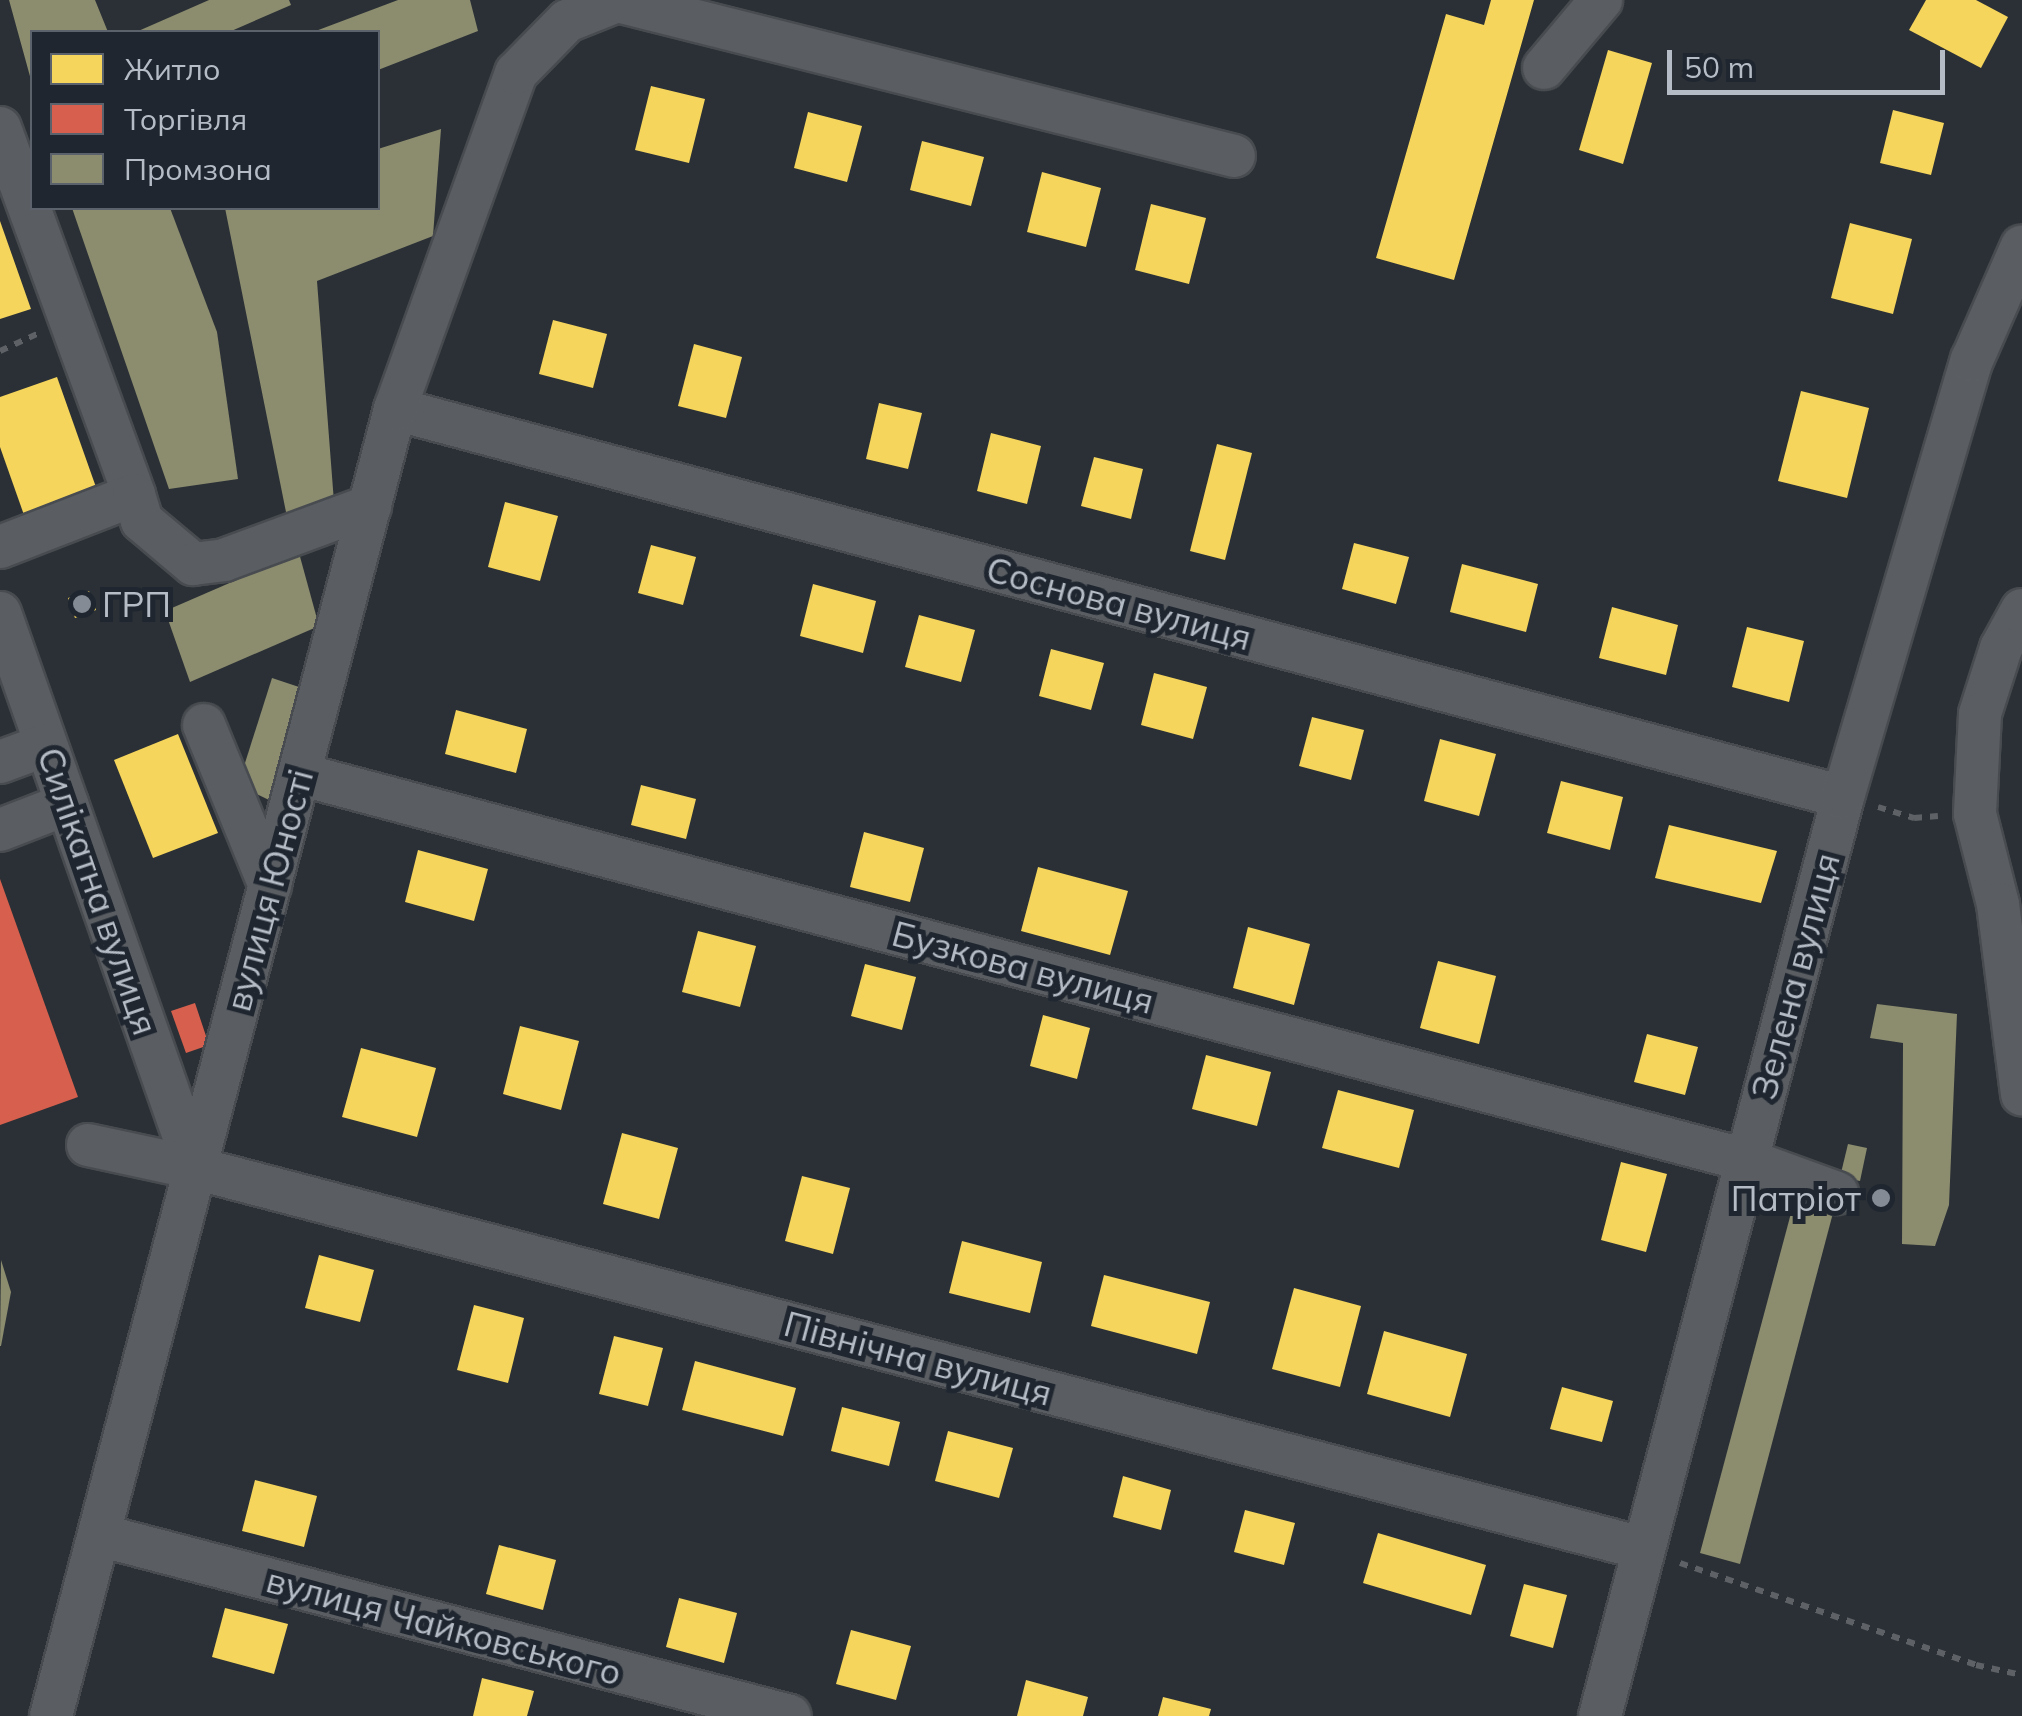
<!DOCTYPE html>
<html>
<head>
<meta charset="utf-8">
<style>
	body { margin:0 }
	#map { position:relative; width:2022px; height:1716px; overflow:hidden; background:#2a3036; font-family:Mulish,sans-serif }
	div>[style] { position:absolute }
	.homes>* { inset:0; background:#f6d55c }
	.shops>* { inset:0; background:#d6604d }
	.industry>* { inset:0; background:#8c8c6e }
	.path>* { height:6px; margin-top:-3px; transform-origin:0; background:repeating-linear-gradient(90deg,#5e6267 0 8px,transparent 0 16px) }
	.roads { filter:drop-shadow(2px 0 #484c50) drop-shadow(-2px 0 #484c50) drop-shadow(0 2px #484c50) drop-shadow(0 -2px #484c50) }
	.minor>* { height:42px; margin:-21px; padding:0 21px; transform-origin:21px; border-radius:21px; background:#5a5e63 }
	.dots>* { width:28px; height:28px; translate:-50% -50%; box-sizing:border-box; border:5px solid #1f262f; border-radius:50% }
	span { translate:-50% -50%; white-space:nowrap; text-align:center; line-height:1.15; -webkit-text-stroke:10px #1f262f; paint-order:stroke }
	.street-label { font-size:35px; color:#b5bcc6 }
	.poi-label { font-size:35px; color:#b5bcc6 }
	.left { translate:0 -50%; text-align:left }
	.right { translate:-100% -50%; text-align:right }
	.legend { position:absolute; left:30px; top:30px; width:350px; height:180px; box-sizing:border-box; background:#1f262f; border:2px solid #5b626b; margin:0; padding:12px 18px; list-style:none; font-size:30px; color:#b5bcc6 }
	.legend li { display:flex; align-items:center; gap:20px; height:50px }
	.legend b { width:50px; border:2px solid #5b626b }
	.scale { position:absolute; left:1667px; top:50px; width:278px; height:45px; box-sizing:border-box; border:5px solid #b5bcc6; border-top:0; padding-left:12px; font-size:30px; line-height:35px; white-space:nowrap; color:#b5bcc6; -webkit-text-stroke:8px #1f262f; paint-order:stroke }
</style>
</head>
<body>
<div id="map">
	<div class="homes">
		<div style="clip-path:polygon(1491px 0,1534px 0,1454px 280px,1376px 258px,1446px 14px,1484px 25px)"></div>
		<div style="clip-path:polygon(1926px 0,1976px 0,2008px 17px,1981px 68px,1909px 30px)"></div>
		<div style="clip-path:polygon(1608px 50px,1652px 63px,1623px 164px,1579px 150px)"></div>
		<div style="clip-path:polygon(651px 86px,705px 99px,689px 163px,635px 150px)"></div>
		<div style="clip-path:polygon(1893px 110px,1944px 123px,1931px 175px,1880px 163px)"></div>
		<div style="clip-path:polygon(808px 112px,862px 126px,847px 182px,794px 168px)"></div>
		<div style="clip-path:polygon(922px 141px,984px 157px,971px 206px,910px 190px)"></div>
		<div style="clip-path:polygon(1042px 172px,1101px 188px,1086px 247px,1027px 232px)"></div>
		<div style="clip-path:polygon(1151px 204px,1206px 218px,1189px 284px,1135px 270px)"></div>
		<div style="clip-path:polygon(0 221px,31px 309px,0 319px)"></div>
		<div style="clip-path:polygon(1850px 223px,1912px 239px,1893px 314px,1831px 298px)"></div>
		<div style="clip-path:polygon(553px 320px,607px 334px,593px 388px,539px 374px)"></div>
		<div style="clip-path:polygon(694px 344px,742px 357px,726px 418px,678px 406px)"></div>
		<div style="clip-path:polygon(57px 377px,97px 490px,24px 515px,0 447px,0 397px)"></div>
		<div style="clip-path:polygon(1801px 391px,1869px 408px,1847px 498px,1778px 481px)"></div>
		<div style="clip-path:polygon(879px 403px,922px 413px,908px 469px,866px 459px)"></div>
		<div style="clip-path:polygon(991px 433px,1041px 446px,1027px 504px,977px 491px)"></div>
		<div style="clip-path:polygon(1217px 444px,1252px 453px,1225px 560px,1190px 551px)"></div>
		<div style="clip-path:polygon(1094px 457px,1143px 469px,1131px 519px,1081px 506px)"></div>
		<div style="clip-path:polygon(505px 502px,558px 516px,540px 581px,488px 567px)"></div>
		<div style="clip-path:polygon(1354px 543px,1409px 557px,1396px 604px,1342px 589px)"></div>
		<div style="clip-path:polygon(651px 545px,696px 557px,683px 605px,638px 593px)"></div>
		<div style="clip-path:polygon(1462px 564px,1538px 584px,1526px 632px,1450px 612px)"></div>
		<div style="clip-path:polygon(813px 584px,876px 601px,863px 653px,800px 636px)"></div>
		<div style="clip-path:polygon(89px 591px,96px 610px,75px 618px,68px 598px)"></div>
		<div style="clip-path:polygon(1612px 607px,1678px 625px,1666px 675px,1599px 658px)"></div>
		<div style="clip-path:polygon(919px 615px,975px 630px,961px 682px,905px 667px)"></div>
		<div style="clip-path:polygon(1747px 627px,1804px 641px,1789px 702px,1732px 687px)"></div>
		<div style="clip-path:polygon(1051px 649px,1104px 663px,1091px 710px,1039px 696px)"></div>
		<div style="clip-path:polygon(1154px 673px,1207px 687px,1193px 739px,1141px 725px)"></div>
		<div style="clip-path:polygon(456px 710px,527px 729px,516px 773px,445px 754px)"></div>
		<div style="clip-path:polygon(1312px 717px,1364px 730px,1351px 780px,1299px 766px)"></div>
		<div style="clip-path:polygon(178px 734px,218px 833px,153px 858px,114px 760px)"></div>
		<div style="clip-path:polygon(1440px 739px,1496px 754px,1479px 816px,1424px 801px)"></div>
		<div style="clip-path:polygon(1561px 781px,1623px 797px,1610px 850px,1547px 833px)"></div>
		<div style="clip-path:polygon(641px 785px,696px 799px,686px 839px,631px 825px)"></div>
		<div style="clip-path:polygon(1669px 825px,1777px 851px,1761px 903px,1655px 878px)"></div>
		<div style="clip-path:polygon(864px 832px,924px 848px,910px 902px,850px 887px)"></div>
		<div style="clip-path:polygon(418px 850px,488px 869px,474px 921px,405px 902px)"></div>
		<div style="clip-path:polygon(1038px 867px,1128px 891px,1110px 955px,1021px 931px)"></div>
		<div style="clip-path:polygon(1248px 927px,1310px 944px,1294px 1005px,1233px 988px)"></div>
		<div style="clip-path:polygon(698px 931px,756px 946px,740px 1007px,682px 992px)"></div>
		<div style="clip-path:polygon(1438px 961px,1496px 976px,1479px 1044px,1420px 1028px)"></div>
		<div style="clip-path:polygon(865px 964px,916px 977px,902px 1030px,851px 1016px)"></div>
		<div style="clip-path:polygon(1043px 1015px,1090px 1028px,1077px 1079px,1030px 1066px)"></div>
		<div style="clip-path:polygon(520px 1026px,579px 1041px,561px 1110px,503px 1094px)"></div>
		<div style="clip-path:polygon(1647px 1034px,1698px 1047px,1685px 1095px,1634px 1082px)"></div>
		<div style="clip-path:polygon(361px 1048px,436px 1068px,417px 1137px,342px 1117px)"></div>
		<div style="clip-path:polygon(1206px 1055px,1271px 1072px,1257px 1126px,1192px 1109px)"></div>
		<div style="clip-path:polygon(1338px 1090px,1414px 1110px,1399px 1168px,1322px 1148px)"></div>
		<div style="clip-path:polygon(622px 1133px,678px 1148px,659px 1219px,603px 1204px)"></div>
		<div style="clip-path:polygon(1621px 1162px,1667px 1174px,1646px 1252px,1601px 1240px)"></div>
		<div style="clip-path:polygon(802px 1176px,850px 1188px,833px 1254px,785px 1241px)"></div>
		<div style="clip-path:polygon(962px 1241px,1042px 1262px,1030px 1313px,949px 1293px)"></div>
		<div style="clip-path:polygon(319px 1255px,374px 1270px,360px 1322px,305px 1308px)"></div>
		<div style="clip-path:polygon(1104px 1275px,1210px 1302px,1197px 1354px,1091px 1326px)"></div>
		<div style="clip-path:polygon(1294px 1288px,1361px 1306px,1340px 1387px,1272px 1369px)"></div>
		<div style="clip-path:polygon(474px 1305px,524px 1318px,508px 1383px,457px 1370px)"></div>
		<div style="clip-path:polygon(1384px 1331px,1467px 1354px,1450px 1417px,1367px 1394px)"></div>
		<div style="clip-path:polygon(614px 1336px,663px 1348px,648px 1406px,599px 1394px)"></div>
		<div style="clip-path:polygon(695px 1361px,796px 1388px,783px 1436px,682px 1410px)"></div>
		<div style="clip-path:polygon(1562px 1387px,1613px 1401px,1602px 1442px,1550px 1429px)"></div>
		<div style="clip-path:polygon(842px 1407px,900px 1422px,889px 1466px,831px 1451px)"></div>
		<div style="clip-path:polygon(948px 1431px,1013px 1448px,999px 1498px,935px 1481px)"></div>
		<div style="clip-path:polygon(1123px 1476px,1171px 1490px,1161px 1530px,1113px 1517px)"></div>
		<div style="clip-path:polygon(255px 1480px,317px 1496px,304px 1547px,242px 1531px)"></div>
		<div style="clip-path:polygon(1245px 1510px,1295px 1523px,1284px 1565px,1234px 1552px)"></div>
		<div style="clip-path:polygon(1378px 1533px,1486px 1565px,1471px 1615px,1363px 1583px)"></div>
		<div style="clip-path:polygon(499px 1545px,556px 1560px,543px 1610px,486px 1594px)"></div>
		<div style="clip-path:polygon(1524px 1584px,1567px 1595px,1553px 1648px,1510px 1636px)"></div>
		<div style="clip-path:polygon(679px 1598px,737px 1613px,724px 1663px,666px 1647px)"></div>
		<div style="clip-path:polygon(225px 1608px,288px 1624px,274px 1674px,212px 1657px)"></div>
		<div style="clip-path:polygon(851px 1630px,911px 1646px,896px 1700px,836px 1684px)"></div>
		<div style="clip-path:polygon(482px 1678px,534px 1691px,527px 1716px,473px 1716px)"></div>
		<div style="clip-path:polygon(1026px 1680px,1088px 1697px,1083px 1716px,1017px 1716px)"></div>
		<div style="clip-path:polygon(1163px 1697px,1211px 1709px,1209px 1716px,1158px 1716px)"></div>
	</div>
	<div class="shops">
		<div style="clip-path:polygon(0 879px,78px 1097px,0 1125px)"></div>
		<div style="clip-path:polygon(195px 1003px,209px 1045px,186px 1053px,171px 1011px)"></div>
	</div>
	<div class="industry">
		<div style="clip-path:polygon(9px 0,95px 0,108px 32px,32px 32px,31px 80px)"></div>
		<div style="clip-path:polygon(209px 0,289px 0,291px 5px,229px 32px,136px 32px)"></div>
		<div style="clip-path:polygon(398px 0,470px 0,478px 31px,378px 70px,378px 32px,313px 32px)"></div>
		<div style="clip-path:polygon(441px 129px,433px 236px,317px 281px,335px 515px,288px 522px,225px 208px,378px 208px,378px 149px)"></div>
		<div style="clip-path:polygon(72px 208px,170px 208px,217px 332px,238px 479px,169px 489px)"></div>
		<div style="clip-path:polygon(299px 553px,319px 626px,190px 682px,165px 611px)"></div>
		<div style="clip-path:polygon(272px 678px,302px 688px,269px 800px,238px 785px)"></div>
		<div style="clip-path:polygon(1877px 1004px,1957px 1014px,1949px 1205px,1935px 1246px,1902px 1244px,1903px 1043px,1870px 1038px)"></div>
		<div style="clip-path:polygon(1848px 1144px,1867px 1148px,1860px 1181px,1840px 1177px)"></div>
		<div style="clip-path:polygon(1794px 1202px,1833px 1213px,1740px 1564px,1700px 1553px)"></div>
		<div style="clip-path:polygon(1px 1260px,11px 1292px,1px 1346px,0 1346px)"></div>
	</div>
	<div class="path">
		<div style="left:0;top:351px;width:41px;rotate:-24.7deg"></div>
		<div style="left:1878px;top:807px;width:38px;rotate:17deg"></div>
		<div style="left:1914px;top:818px;width:24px;rotate:-5deg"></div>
		<div style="left:1680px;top:1563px;width:313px;rotate:19deg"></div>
		<div style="left:1976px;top:1665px;width:47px;rotate:12.3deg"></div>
	</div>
	<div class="roads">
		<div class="minor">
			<div style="left:1544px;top:68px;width:89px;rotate:-50deg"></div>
			<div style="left:0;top:128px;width:391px;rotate:69.9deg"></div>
			<div style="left:134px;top:495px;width:144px;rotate:158.8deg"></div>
			<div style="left:395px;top:409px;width:1499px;rotate:15deg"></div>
			<div style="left:134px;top:495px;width:27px;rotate:73deg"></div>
			<div style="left:142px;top:521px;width:67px;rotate:40.1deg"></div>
			<div style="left:193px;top:564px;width:31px;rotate:-7deg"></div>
			<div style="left:224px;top:560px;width:156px;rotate:-20.3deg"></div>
			<div style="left:2022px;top:610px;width:43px;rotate:118.9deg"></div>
			<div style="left:2001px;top:648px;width:69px;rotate:107.7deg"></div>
			<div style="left:1980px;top:714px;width:100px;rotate:92.9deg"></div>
			<div style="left:1975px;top:814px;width:93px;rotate:75.7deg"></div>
			<div style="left:1998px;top:904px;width:192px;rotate:82.8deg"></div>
			<div style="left:0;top:613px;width:588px;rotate:70.64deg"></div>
			<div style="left:204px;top:725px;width:174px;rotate:67.7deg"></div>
			<div style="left:0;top:762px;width:49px;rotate:-20.3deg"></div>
			<div style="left:299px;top:774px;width:1498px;rotate:14.94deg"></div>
			<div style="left:1746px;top:1160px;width:97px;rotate:19.9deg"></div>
			<div style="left:0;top:830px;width:72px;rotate:-21.2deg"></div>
			<div style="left:88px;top:1145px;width:109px;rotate:12.1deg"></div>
			<div style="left:195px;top:1168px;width:1495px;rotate:14.72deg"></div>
			<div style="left:99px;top:1535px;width:714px;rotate:14.68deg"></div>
			<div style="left:51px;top:1716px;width:1352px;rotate:-75.25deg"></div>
			<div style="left:395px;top:409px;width:357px;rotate:-70.2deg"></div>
			<div style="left:516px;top:73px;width:73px;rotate:-45.6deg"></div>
			<div style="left:567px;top:21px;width:54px;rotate:-21.8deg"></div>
			<div style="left:617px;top:1px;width:636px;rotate:14.1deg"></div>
			<div style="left:1600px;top:1716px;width:951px;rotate:-75.19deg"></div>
			<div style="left:1843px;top:797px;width:456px;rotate:-73.6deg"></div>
			<div style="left:1972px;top:360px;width:124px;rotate:-66.3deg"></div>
		</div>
	</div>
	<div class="dots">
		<div style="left:82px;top:604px;background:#848b94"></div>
		<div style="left:1881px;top:1198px;background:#848b94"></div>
	</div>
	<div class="street-label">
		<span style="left:1119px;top:603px;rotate:15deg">Соснова вулиця</span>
		<span style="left:269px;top:890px;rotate:-75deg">вулиця Юності</span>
		<span style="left:98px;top:891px;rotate:71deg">Силікатна вулиця</span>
		<span style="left:1023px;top:967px;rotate:15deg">Бузкова вулиця</span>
		<span style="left:1795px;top:976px;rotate:-75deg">Зелена вулиця</span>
		<span style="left:918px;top:1358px;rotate:15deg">Північна вулиця</span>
		<span style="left:444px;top:1626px;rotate:15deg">вулиця Чайковського</span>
	</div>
	<div class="poi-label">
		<span class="left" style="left:102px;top:604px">ГРП</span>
		<span class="right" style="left:1861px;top:1198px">Патріот</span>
	</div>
	<ul class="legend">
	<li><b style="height:28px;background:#f6d55c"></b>Житло</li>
	<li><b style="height:28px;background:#d6604d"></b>Торгівля</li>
	<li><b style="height:28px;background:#8c8c6e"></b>Промзона</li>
	</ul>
	<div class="scale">50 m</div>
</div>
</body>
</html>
